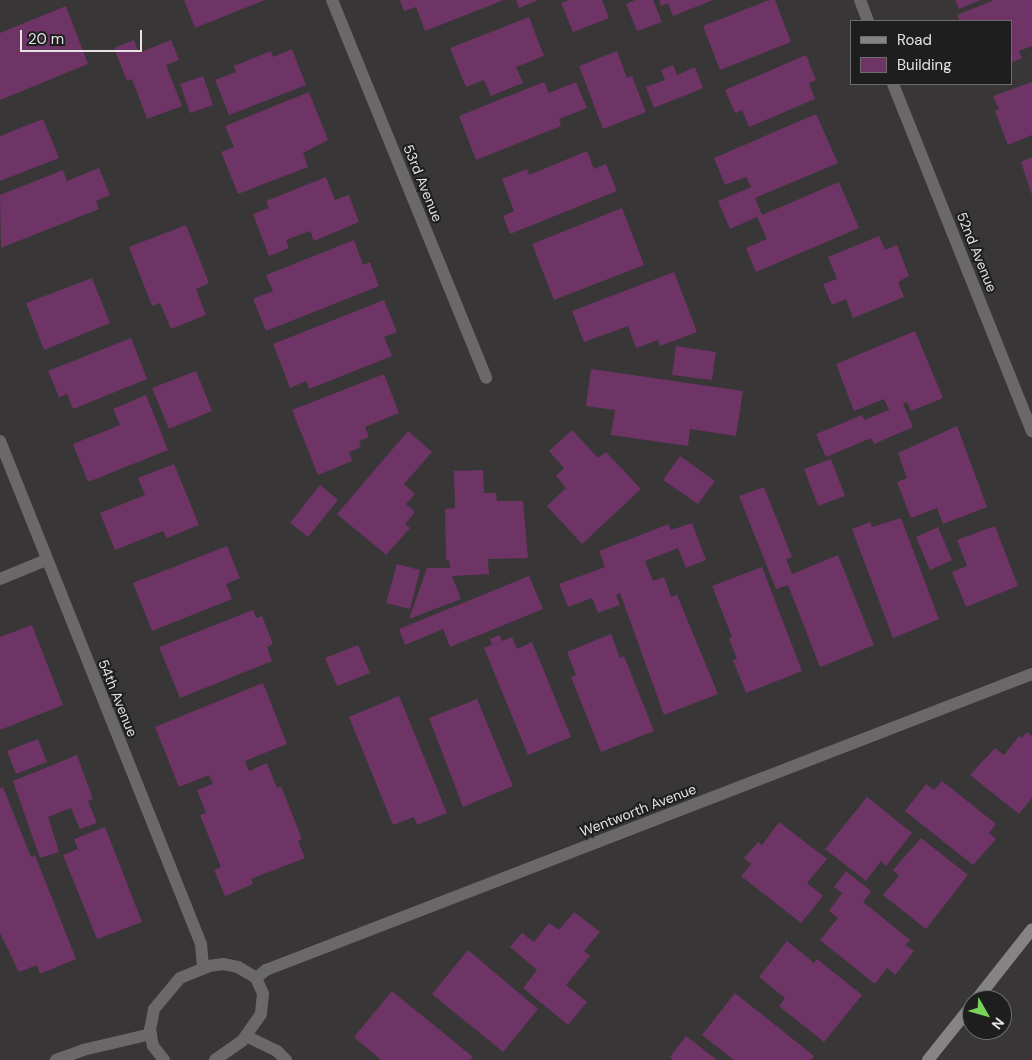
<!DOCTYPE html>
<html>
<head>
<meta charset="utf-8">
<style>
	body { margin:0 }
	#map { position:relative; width:1032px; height:1060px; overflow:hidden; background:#393638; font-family:"DM Sans",sans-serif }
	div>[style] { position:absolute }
	.building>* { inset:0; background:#6d3465 }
	.street>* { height:12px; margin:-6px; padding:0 6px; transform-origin:6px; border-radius:6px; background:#6a6869 }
	.secondary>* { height:12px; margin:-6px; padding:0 6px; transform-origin:6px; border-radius:6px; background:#868385 }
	span { translate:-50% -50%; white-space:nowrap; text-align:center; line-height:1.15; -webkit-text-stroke:4px #1f1e1f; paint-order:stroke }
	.street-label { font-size:14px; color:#e4e2e4 }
	.legend { position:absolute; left:850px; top:20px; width:162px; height:65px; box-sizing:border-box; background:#1f1e1f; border:1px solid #6e6c6e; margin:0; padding:6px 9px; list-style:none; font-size:15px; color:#e4e2e4 }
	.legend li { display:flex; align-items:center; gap:10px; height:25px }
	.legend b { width:25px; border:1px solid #6e6c6e }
	.north { position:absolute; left:962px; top:990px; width:50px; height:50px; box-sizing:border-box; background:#1f1e1f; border:1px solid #6e6c6e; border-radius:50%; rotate:128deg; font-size:14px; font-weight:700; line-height:20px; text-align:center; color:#e4e2e4 }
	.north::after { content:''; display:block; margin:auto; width:18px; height:22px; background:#78d158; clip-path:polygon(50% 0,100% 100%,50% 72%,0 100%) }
	.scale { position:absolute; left:20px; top:30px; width:122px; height:22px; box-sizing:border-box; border:2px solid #e4e2e4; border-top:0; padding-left:6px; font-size:15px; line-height:18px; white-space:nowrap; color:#e4e2e4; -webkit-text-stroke:4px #1f1e1f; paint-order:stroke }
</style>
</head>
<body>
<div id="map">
	<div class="building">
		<div style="clip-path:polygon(184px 0,265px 0,195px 28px)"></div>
		<div style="clip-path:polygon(400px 0,504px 0,425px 31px,416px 7px,404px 11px)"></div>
		<div style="clip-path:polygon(516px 0,538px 0,519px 8px)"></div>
		<div style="clip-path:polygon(569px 0,602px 0,609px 18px,573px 32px,561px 3px)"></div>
		<div style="clip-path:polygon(635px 0,653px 0,662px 22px,637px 31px,626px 4px)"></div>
		<div style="clip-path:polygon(659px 0,713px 0,673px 16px,668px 3px,661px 6px)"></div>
		<div style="clip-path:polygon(769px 0,775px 0,791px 42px,720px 70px,703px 26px)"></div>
		<div style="clip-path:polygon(955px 0,981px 0,959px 9px)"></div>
		<div style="clip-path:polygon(994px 0,1032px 0,1032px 46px,1019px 51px,1022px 58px,1011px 63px,1011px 21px,960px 21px,957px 15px)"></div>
		<div style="clip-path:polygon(66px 6px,88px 64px,0 100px,0 33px)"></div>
		<div style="clip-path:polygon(529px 17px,544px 56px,516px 67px,523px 83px,491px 96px,484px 80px,466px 87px,450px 48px)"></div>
		<div style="clip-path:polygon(134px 40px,139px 53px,171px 40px,179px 60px,166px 65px,182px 106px,147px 119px,132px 79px,127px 81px,114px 48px)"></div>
		<div style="clip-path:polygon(292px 49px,306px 85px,229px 115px,215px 80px,236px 72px,234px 66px,271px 51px,273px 57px)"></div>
		<div style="clip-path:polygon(617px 51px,627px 78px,632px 76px,646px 112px,603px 129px,579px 66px)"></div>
		<div style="clip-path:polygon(806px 55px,816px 80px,809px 83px,815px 99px,749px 127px,742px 110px,735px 113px,725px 90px)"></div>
		<div style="clip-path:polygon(673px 65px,677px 75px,695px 67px,703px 88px,654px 108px,646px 87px,665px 80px,661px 70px)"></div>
		<div style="clip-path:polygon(203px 76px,213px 105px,190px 113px,180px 84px)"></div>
		<div style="clip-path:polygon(544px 82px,549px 93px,576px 82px,587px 108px,559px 119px,561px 126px,476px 160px,459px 116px)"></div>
		<div style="clip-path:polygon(1032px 82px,1032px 135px,1008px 145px,995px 111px,999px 109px,993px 96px)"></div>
		<div style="clip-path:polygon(309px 92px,328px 140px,303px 153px,308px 167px,238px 194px,221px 152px,234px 147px,225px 126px)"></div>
		<div style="clip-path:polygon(816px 114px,838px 163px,755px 198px,762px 215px,839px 182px,859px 228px,756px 272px,746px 248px,767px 239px,757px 217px,730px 229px,718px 201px,751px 187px,746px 177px,725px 185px,714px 158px)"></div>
		<div style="clip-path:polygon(43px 119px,59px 158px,0 181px,0 136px)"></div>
		<div style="clip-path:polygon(587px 151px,594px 169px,606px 164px,617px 191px,510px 234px,503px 216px,514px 211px,502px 179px,527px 169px,529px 175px)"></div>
		<div style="clip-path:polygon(1032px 157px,1032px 195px,1021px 162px)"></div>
		<div style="clip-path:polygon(99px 168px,110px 195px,96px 201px,99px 209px,1px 248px,0 195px,63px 170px,67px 181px)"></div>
		<div style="clip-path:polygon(326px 177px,335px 200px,349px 195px,359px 222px,314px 241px,310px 231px,286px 240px,289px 248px,269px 256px,253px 214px,269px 208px,266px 201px)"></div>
		<div style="clip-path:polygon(622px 208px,644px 265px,554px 300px,532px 244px)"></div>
		<div style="clip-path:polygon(186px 225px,209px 283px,196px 289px,206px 315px,171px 329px,160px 303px,152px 306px,129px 247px)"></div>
		<div style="clip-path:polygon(879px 236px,885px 250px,897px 245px,909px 276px,898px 282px,904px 297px,853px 318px,846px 299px,832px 305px,823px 284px,837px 279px,828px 257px)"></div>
		<div style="clip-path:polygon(354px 240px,363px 265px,370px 262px,379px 286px,266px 331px,253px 299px,273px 291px,266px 275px)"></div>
		<div style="clip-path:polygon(674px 272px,697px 332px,660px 346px,658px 340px,636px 348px,628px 326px,584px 342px,572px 311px)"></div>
		<div style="clip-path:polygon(92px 278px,110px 323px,44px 350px,26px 303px)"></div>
		<div style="clip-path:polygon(384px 300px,397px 332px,384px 337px,392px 356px,309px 389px,306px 381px,290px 388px,273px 344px)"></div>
		<div style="clip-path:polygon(915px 331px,943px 398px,911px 411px,907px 402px,903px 404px,913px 427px,874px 444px,871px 438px,826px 457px,816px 434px,862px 415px,864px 420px,889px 410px,884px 399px,854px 411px,836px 364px)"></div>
		<div style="clip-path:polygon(131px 338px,147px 379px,73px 409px,67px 394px,59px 397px,48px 371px)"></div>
		<div style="clip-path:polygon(676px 346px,716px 352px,712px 380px,672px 375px)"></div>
		<div style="clip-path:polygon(591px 369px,743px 391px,736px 436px,690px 429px,688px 446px,611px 435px,615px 410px,586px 406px)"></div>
		<div style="clip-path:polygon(196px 371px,212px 411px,169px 429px,152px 388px)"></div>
		<div style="clip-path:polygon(384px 374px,399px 413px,365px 427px,369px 437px,359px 441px,361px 447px,349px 452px,352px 461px,318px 475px,292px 410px)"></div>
		<div style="clip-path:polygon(146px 395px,168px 450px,88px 482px,73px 444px,120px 425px,113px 409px)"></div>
		<div style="clip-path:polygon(957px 426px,987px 507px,943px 524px,937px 508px,911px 518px,897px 482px,907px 478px,898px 453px)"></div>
		<div style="clip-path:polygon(572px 430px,598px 458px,606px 452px,641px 489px,582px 544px,547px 506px,566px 488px,556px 476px,564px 468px,549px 451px)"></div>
		<div style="clip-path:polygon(408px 431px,432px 452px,404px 484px,415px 494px,406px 504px,415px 512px,405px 524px,410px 528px,386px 555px,337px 514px)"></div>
		<div style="clip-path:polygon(680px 456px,715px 481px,698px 504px,663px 480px)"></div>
		<div style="clip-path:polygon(831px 459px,845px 496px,818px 506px,804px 469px)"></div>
		<div style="clip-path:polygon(174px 464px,199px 525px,167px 538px,163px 531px,115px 550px,100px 513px,145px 495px,138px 478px)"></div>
		<div style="clip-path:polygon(483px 470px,484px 493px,496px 493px,497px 501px,523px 501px,528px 558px,488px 559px,489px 574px,452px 576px,461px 599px,409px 619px,427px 568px,450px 568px,449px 560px,446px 560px,445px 509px,455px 508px,454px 471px)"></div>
		<div style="clip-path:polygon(320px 485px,338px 500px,308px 537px,290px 523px)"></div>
		<div style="clip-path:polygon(764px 487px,792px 557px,786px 559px,792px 574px,838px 555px,874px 645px,820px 667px,788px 585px,776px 589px,739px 496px)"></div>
		<div style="clip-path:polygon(901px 518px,939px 619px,893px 638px,852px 529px,870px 522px,872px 527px)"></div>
		<div style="clip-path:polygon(692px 523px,706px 560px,686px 568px,678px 548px,645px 561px,653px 581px,664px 577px,671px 597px,677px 595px,718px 694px,664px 715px,620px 593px,616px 595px,620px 605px,598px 613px,592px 598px,568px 607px,559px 584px,605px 567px,599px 551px,669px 524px,671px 530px)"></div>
		<div style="clip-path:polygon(995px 526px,1018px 586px,966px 607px,952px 572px,967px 566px,957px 540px)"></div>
		<div style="clip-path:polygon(938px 527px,952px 560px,930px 570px,916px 537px)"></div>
		<div style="clip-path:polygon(227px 546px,240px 578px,226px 584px,232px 599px,152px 631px,133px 583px)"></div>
		<div style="clip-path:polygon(397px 564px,420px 570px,410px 609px,386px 603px)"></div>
		<div style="clip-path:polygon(762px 567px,802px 671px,746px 693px,733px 660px,737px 659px,729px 638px,732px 637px,712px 586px)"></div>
		<div style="clip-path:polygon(529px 576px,543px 609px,450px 647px,443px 629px,405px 645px,399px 629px)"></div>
		<div style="clip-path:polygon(253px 610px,256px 618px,262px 616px,273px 644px,267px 647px,272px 661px,180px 698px,159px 647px)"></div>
		<div style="clip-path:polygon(32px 625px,63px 705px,0 730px,0 637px)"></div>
		<div style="clip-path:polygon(611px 634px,620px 658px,624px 656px,654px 731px,601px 752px,571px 677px,576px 675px,567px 652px)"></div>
		<div style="clip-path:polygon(499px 635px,502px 641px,512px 637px,517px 649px,532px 642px,571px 737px,528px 755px,484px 648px,492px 645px,490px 639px)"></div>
		<div style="clip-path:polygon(358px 645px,370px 673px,337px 686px,325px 658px)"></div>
		<div style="clip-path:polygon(263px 683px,287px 744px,245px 761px,249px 771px,267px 763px,277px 788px,281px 786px,302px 839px,298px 841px,305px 858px,251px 879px,253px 884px,225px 896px,214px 870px,221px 867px,200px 815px,206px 813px,197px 790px,213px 784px,209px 775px,179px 787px,155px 727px)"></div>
		<div style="clip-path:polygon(399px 696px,447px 813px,417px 825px,414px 817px,393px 825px,349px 717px)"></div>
		<div style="clip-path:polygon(477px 699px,513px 786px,463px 807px,429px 718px)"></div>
		<div style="clip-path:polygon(1027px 732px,1032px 736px,1032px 798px,1019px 814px,970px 775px,995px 748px,1004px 755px,1019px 736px,1022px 738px)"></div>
		<div style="clip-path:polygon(38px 739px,47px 762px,16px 774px,7px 751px)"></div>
		<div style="clip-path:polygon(77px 755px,93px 799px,88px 801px,97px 823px,80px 829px,71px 808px,48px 817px,59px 852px,40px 858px,13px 781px)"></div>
		<div style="clip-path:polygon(942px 781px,996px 824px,989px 833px,996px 839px,973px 865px,905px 811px,926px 784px,934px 790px)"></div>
		<div style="clip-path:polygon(3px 787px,31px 857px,35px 855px,76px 959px,40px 974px,37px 965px,19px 972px,0 933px,0 788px)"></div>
		<div style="clip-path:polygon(867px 797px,912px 833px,886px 866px,881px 861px,866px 881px,825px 849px)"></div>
		<div style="clip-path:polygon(779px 822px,827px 859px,807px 883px,823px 896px,801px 923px,741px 876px,751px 864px,744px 858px,758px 842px,762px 845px)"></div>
		<div style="clip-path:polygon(105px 827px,142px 922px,97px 939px,63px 855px,78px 849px,74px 839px)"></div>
		<div style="clip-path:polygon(921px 838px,968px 875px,926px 929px,883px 895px,899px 876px,893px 870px)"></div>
		<div style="clip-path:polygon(846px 871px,871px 891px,863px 902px,910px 940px,905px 945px,914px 951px,895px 975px,887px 968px,875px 984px,820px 940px,838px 918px,829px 911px,842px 893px,834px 887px)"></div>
		<div style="clip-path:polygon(574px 912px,600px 932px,584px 951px,590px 956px,566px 985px,587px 1002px,568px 1025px,523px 988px,537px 970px,510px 947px,522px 933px,534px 942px,549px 923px,559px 930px)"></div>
		<div style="clip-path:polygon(787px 941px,814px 963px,817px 959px,862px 995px,824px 1042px,779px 1006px,785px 998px,759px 977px)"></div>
		<div style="clip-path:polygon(468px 950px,538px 1009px,503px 1052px,432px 994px)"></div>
		<div style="clip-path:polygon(392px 991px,473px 1057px,470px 1060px,381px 1060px,354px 1037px)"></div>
		<div style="clip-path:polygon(735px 993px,814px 1056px,811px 1060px,734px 1060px,702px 1035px)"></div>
		<div style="clip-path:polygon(686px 1036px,717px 1060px,673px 1060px,670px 1057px)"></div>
	</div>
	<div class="street">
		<div style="left:332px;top:0;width:408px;rotate:67.8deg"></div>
		<div style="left:860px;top:0;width:22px;rotate:69deg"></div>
		<div style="left:893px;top:84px;width:374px;rotate:68.2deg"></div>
		<div style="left:0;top:441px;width:542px;rotate:68.22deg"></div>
		<div style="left:201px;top:944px;width:24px;rotate:85deg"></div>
		<div style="left:0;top:579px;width:50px;rotate:-22.4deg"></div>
		<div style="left:256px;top:978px;width:13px;rotate:-39deg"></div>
		<div style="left:266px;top:970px;width:821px;rotate:-21.13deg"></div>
		<div style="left:246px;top:1036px;width:34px;rotate:26deg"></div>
		<div style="left:277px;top:1051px;width:13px;rotate:45deg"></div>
		<div style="left:56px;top:1060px;width:29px;rotate:-20deg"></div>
		<div style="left:83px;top:1050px;width:70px;rotate:-13.2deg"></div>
		<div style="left:164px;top:1060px;width:18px;rotate:-128deg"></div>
		<div style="left:153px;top:1046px;width:16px;rotate:-101deg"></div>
		<div style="left:150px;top:1030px;width:21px;rotate:-79deg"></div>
		<div style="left:154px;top:1009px;width:40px;rotate:-50deg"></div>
		<div style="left:180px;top:978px;width:31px;rotate:-22deg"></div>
		<div style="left:209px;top:966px;width:14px;rotate:-8deg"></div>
		<div style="left:223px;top:964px;width:15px;rotate:11deg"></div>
		<div style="left:238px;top:967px;width:21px;rotate:31deg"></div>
		<div style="left:256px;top:978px;width:17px;rotate:66deg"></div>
		<div style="left:263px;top:994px;width:20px;rotate:96deg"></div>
		<div style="left:261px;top:1014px;width:33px;rotate:125deg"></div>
		<div style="left:242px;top:1041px;width:33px;rotate:145deg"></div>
	</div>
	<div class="secondary">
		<div style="left:976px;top:1000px;width:90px;rotate:-51.7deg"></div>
		<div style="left:928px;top:1060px;width:70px;rotate:-51.3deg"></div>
	</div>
	<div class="street-label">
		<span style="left:423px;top:183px;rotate:68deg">53rd Avenue</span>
		<span style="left:977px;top:252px;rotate:68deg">52nd Avenue</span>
		<span style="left:118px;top:698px;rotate:68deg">54th Avenue</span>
		<span style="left:638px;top:810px;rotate:-21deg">Wentworth Avenue</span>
	</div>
	<ul class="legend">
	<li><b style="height:6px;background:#868385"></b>Road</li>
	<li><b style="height:14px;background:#6d3465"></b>Building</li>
	</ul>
	<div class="north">N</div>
	<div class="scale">20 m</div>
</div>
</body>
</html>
